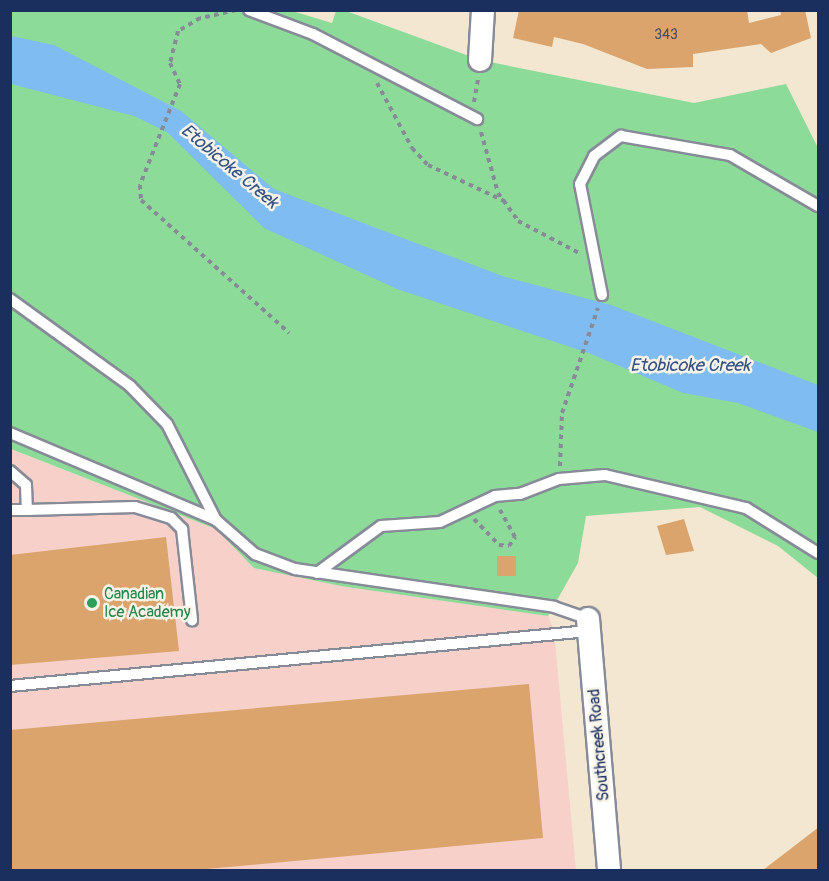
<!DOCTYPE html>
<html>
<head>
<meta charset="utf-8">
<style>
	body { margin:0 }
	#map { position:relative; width:829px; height:881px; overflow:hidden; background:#f3e7d1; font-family:Pangolin,sans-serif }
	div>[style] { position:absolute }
	.built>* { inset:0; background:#f7d0c9 }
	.green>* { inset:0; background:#8ddb99 }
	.water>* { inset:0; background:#7ebcf1 }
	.building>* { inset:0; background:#daa46c }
	.path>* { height:4px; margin-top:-2px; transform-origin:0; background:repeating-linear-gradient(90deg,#878b98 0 4.5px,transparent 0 9px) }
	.roads { filter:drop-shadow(2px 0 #878b98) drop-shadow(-2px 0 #878b98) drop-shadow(0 2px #878b98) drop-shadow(0 -2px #878b98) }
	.lane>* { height:10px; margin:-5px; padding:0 5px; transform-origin:5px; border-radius:5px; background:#fff }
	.street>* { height:22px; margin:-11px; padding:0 11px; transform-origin:11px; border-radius:11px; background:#fff }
	.dots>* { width:16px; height:16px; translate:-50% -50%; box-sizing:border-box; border:3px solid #f7f3e8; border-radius:50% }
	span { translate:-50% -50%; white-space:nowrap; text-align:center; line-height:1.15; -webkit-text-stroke:5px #f7f3e8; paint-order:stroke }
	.number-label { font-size:14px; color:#4b4c62 }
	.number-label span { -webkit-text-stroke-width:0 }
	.leisure-label { font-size:16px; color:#27864d }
	.left { translate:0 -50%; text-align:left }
	.street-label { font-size:16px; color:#1b2f5e }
	.water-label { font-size:18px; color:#345283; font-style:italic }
	.frame { position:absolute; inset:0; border:12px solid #1b2f5e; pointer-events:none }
</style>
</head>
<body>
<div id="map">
	<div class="built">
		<div style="clip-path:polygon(10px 449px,216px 529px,254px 568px,548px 616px,554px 630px,576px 870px,11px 870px)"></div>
	</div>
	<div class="green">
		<div style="clip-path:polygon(289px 10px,332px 23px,336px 11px,346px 11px,480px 60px,694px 103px,786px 84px,818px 148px,818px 578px,778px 546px,700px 507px,586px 516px,578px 563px,548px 616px,341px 586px,254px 568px,216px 529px,11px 449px,10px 11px)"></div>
	</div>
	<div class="water">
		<div style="clip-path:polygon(11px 36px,54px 45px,181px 111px,274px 189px,505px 277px,611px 305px,818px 385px,818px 432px,738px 403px,683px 393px,591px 354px,397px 289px,264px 228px,167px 132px,134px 116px,11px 84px)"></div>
	</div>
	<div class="building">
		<div style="clip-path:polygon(519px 10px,747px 10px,749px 23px,781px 15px,780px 10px,805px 10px,811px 38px,771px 53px,761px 44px,693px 54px,693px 67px,647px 69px,583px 44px,554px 37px,552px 47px,513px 38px)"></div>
		<div style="clip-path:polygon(684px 519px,694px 551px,666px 555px,657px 526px)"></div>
		<div style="clip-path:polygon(166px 537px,179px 651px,10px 665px,10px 555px)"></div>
		<div style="clip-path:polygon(497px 556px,516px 556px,516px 576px,497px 576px)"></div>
		<div style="clip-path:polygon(529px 684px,543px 838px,196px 870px,10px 870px,10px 730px)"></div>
		<div style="clip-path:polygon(819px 827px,819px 870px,763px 870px)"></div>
	</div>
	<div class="path">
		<div style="left:236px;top:10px;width:37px;rotate:167deg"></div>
		<div style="left:200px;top:18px;width:26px;rotate:149deg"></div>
		<div style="left:178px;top:31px;width:33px;rotate:104deg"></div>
		<div style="left:170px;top:63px;width:23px;rotate:65deg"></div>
		<div style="left:180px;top:84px;width:109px;rotate:111.6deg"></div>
		<div style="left:140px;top:185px;width:15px;rotate:86deg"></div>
		<div style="left:141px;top:200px;width:199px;rotate:41.9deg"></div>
		<div style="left:377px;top:83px;width:74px;rotate:61.7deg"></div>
		<div style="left:412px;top:148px;width:23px;rotate:47deg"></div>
		<div style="left:428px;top:165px;width:84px;rotate:25.3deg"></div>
		<div style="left:474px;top:102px;width:23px;rotate:-80deg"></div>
		<div style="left:481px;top:132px;width:63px;rotate:74.4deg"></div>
		<div style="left:498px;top:193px;width:34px;rotate:54deg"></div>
		<div style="left:518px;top:221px;width:69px;rotate:27.7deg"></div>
		<div style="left:560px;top:466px;width:53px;rotate:-87.8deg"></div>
		<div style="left:562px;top:413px;width:111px;rotate:-71.1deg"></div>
		<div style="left:474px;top:519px;width:36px;rotate:46deg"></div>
		<div style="left:499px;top:545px;width:10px;rotate:6deg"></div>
		<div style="left:509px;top:546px;width:11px;rotate:-56deg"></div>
		<div style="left:515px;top:537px;width:31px;rotate:-119deg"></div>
	</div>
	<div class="roads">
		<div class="lane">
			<div style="left:249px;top:10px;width:68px;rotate:20.6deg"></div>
			<div style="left:313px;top:34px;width:185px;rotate:27.4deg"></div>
			<div style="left:602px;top:295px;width:113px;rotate:-101.2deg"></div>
			<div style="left:580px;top:184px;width:31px;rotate:-63deg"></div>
			<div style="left:594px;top:156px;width:34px;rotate:-37deg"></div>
			<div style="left:621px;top:136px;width:111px;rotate:9.9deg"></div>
			<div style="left:730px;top:155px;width:102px;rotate:30.1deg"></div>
			<div style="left:10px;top:299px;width:148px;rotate:35.9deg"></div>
			<div style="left:130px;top:386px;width:53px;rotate:45.8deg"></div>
			<div style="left:167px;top:424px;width:108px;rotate:63deg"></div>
			<div style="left:10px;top:433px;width:224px;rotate:22.9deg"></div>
			<div style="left:216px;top:520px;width:52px;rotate:41.1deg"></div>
			<div style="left:255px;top:554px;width:43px;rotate:20.6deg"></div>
			<div style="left:295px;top:569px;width:262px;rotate:8.3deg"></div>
			<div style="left:554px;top:607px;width:36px;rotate:19deg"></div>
			<div style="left:10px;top:471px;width:21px;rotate:41deg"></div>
			<div style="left:26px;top:485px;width:25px;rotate:88deg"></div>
			<div style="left:27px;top:510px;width:17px;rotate:180deg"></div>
			<div style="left:27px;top:510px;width:108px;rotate:-1.6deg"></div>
			<div style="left:135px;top:507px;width:38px;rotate:17deg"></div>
			<div style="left:171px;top:518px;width:16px;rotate:45deg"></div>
			<div style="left:182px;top:529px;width:92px;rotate:83.7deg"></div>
			<div style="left:317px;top:573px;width:79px;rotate:-36.3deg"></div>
			<div style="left:381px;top:526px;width:59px;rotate:-3.9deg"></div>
			<div style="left:440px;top:522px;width:61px;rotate:-25.3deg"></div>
			<div style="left:495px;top:496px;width:25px;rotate:-5deg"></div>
			<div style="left:520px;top:494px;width:42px;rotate:-21deg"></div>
			<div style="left:559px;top:479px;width:46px;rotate:-5deg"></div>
			<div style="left:605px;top:475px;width:145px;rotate:13.2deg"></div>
			<div style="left:746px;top:508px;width:85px;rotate:32deg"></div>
			<div style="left:10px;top:686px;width:582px;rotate:-5.43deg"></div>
		</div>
		<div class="street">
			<div style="left:480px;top:60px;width:50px;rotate:-86.6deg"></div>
			<div style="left:588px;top:619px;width:252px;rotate:85.2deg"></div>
		</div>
	</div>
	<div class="dots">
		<div style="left:92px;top:603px;background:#2e9e5b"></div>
	</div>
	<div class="number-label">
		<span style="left:666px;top:35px">343</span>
	</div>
	<div class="leisure-label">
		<span class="left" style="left:104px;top:603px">Canadian<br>Ice Academy</span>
	</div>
	<div class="street-label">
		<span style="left:599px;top:745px;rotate:-95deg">Southcreek Road</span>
	</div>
	<div class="water-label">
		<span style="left:229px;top:167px;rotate:40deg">Etobicoke Creek</span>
		<span style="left:690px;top:366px">Etobicoke Creek</span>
	</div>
	<div class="frame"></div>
</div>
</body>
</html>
